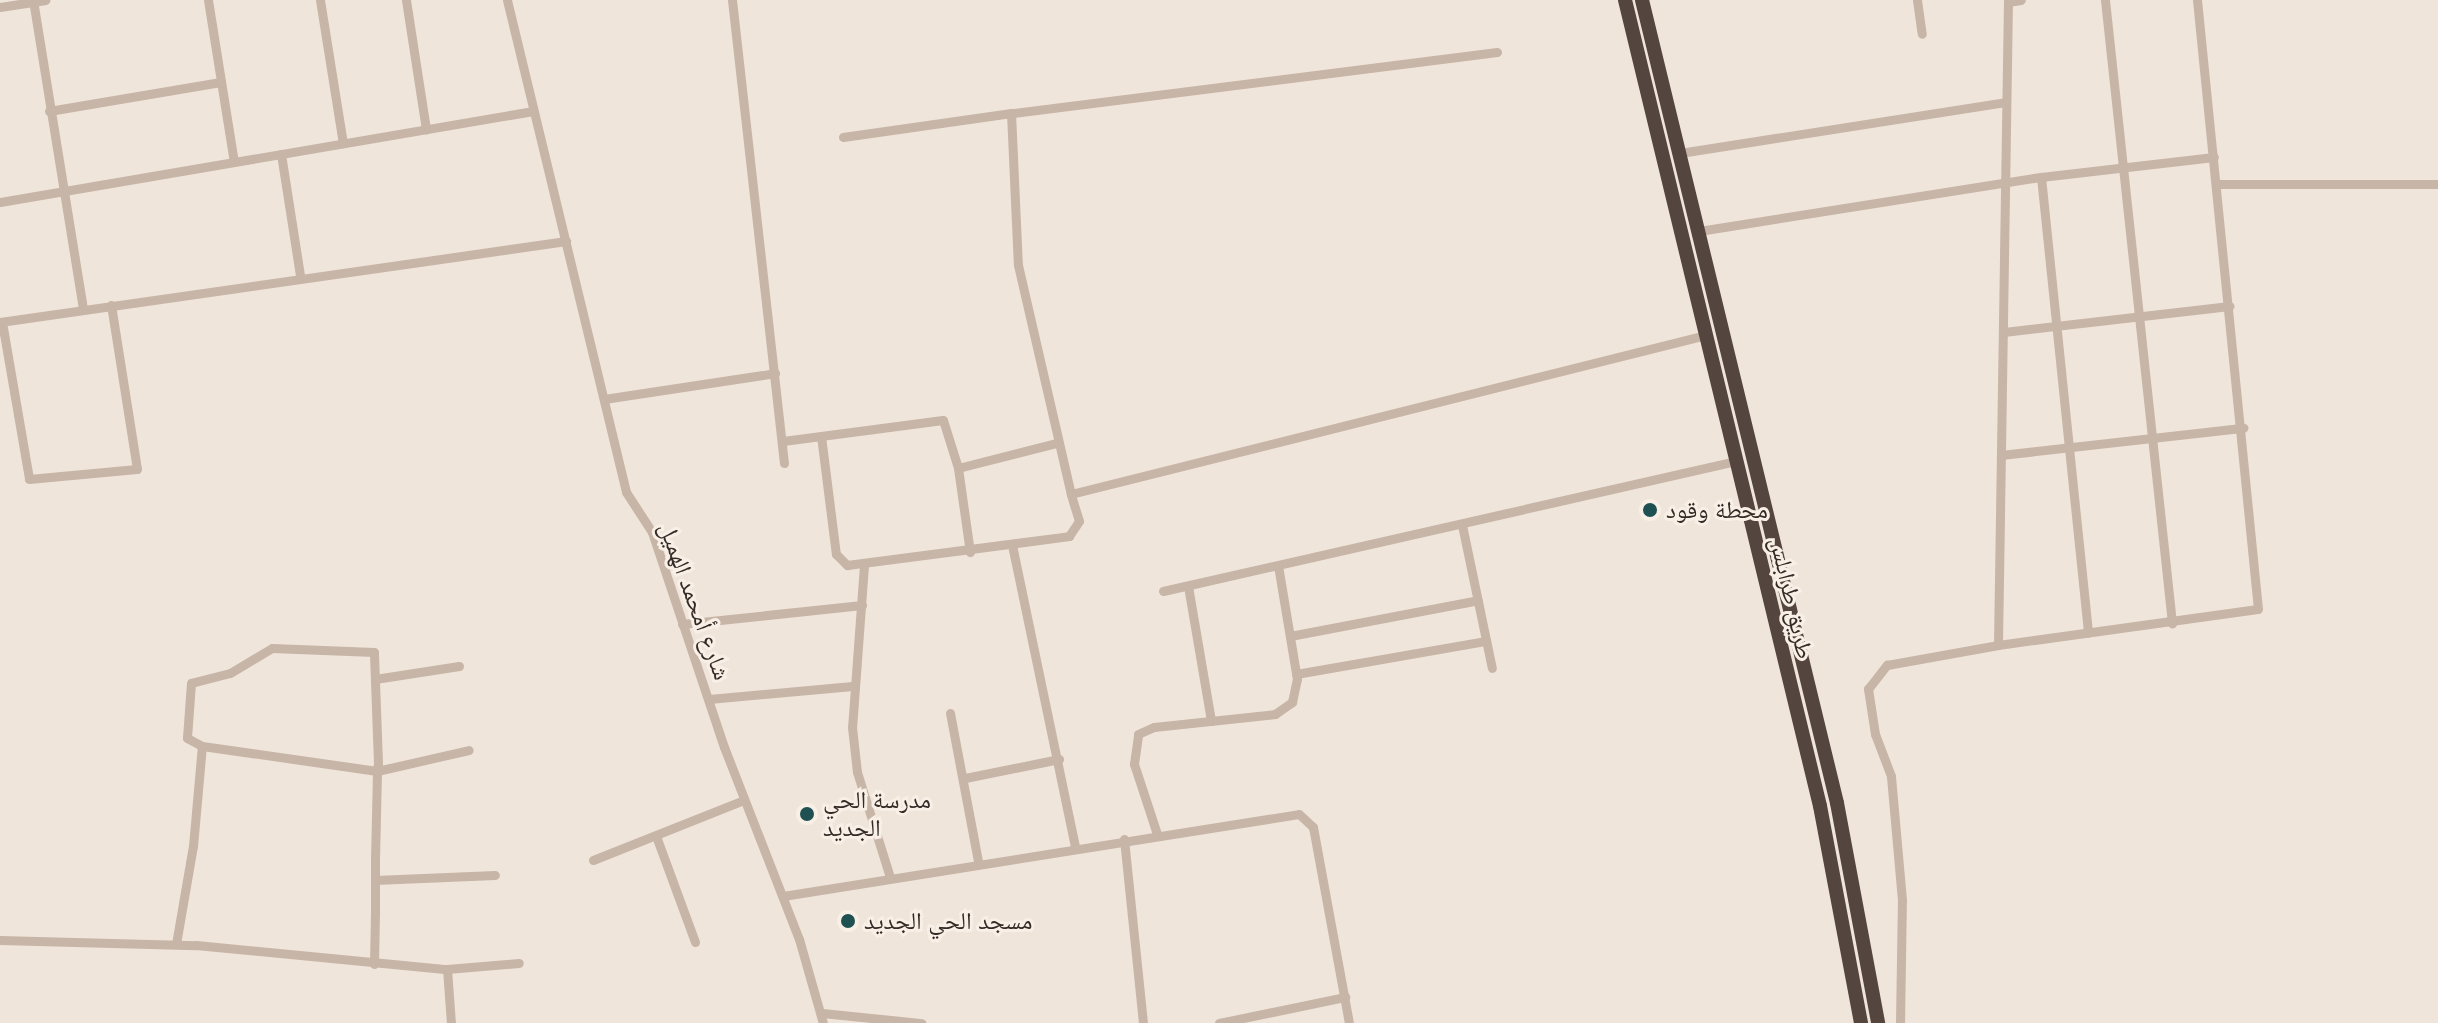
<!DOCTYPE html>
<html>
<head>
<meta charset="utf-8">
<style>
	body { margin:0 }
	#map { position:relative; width:2438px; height:1023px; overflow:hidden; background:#f0e5da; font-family:Quicksand,"Noto Naskh Arabic",sans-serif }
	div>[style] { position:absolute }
	.minor>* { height:9px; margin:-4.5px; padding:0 4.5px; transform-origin:4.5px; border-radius:4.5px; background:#c7b5a7 }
	.highway>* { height:14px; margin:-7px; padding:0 7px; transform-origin:7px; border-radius:7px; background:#54453f }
	.dots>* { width:22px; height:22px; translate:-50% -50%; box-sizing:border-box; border:4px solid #f8efe6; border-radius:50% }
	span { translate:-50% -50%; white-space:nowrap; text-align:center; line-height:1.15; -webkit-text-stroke:6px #f8efe6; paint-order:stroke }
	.poi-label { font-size:24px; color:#342b27 }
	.left { translate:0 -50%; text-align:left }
	.street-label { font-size:24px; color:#342b27 }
</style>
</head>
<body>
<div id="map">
	<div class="minor">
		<div style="left:33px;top:0;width:313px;rotate:80.8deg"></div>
		<div style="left:208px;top:0;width:164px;rotate:80.9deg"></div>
		<div style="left:320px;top:0;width:145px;rotate:80.9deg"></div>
		<div style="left:406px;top:0;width:131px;rotate:81.2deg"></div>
		<div style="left:507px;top:0;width:506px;rotate:76.4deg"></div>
		<div style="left:626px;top:492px;width:48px;rotate:57deg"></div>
		<div style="left:652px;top:532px;width:227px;rotate:71.5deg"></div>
		<div style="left:724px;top:747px;width:206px;rotate:68.7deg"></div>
		<div style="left:799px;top:939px;width:87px;rotate:74.1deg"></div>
		<div style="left:732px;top:0;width:466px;rotate:83.6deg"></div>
		<div style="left:1917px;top:0;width:34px;rotate:82deg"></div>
		<div style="left:2008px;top:0;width:645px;rotate:90.89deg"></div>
		<div style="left:1998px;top:645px;width:262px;rotate:-7.9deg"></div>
		<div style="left:2258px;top:609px;width:612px;rotate:-95.72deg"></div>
		<div style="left:2105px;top:0;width:627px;rotate:83.86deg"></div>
		<div style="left:2008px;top:2px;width:13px;rotate:-9deg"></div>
		<div style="left:0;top:7px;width:46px;rotate:-8.8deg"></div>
		<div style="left:1497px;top:52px;width:490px;rotate:172.8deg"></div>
		<div style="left:1011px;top:113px;width:152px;rotate:87.4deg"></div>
		<div style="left:1018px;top:265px;width:235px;rotate:77deg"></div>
		<div style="left:1071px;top:494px;width:655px;rotate:-14.06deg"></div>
		<div style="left:49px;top:111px;width:174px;rotate:-9.6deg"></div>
		<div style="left:843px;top:137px;width:170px;rotate:-8.1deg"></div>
		<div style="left:1680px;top:153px;width:329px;rotate:-8.9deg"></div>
		<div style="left:281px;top:154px;width:123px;rotate:81.1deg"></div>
		<div style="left:2041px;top:177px;width:458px;rotate:84.1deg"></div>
		<div style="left:2217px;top:184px;width:221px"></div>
		<div style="left:0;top:202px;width:541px;rotate:-9.69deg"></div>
		<div style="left:1699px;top:231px;width:346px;rotate:-9deg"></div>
		<div style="left:2041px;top:177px;width:174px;rotate:-6.6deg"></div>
		<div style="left:0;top:322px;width:572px;rotate:-8.14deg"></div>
		<div style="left:2px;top:322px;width:159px;rotate:80.2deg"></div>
		<div style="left:29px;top:479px;width:108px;rotate:-5.3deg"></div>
		<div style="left:137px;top:469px;width:166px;rotate:-99deg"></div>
		<div style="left:2004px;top:332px;width:227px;rotate:-6.6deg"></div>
		<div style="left:604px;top:399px;width:173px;rotate:-8.6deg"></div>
		<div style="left:821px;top:436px;width:119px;rotate:82.8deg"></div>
		<div style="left:836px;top:554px;width:16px;rotate:45deg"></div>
		<div style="left:847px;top:565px;width:224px;rotate:-7.4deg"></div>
		<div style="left:1069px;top:536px;width:18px;rotate:-56deg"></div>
		<div style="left:1079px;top:521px;width:28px;rotate:-107deg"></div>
		<div style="left:783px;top:441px;width:161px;rotate:-7.5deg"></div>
		<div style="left:943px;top:420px;width:50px;rotate:72.6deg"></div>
		<div style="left:958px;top:468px;width:85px;rotate:81.9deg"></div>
		<div style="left:2001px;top:455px;width:244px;rotate:-6.4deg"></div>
		<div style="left:958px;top:468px;width:102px;rotate:-14.2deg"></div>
		<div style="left:1462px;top:525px;width:146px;rotate:78.2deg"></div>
		<div style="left:1012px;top:545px;width:308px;rotate:78.2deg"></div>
		<div style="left:864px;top:565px;width:162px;rotate:94.2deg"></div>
		<div style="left:852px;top:727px;width:45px;rotate:83.7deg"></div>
		<div style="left:857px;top:772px;width:110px;rotate:72.6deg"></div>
		<div style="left:1188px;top:586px;width:137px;rotate:80.3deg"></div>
		<div style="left:1163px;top:591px;width:588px;rotate:-12.78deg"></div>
		<div style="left:682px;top:624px;width:181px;rotate:-6deg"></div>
		<div style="left:1290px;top:636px;width:191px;rotate:-10.8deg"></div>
		<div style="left:1296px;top:674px;width:193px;rotate:-9.9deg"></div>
		<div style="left:375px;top:679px;width:85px;rotate:-8.8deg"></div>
		<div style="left:709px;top:699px;width:144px;rotate:-5.2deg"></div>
		<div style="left:950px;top:713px;width:151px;rotate:79.3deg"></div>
		<div style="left:965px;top:778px;width:96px;rotate:-11.4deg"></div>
		<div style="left:1157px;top:834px;width:74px;rotate:-108.2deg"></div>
		<div style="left:1134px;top:764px;width:30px;rotate:-82deg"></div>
		<div style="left:1138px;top:734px;width:17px;rotate:-24deg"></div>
		<div style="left:1154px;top:727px;width:122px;rotate:-6.1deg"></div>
		<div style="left:1275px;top:714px;width:21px;rotate:-35deg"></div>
		<div style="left:1292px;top:702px;width:24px;rotate:-78deg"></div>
		<div style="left:1297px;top:679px;width:115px;rotate:-99.5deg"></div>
		<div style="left:656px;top:836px;width:113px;rotate:69.8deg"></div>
		<div style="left:1124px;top:839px;width:185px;rotate:84.1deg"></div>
		<div style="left:593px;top:860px;width:162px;rotate:-21.7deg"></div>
		<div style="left:375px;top:880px;width:120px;rotate:-2.4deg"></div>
		<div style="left:783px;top:896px;width:522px;rotate:-9.03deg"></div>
		<div style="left:1299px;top:814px;width:19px;rotate:43deg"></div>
		<div style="left:1313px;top:827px;width:199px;rotate:79.6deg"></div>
		<div style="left:0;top:940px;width:196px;rotate:1.5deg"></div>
		<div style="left:196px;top:945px;width:252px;rotate:5.5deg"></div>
		<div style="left:447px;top:969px;width:72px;rotate:-4.8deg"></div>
		<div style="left:176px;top:944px;width:99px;rotate:-80.2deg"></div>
		<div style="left:193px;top:846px;width:100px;rotate:-84.9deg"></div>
		<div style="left:374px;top:964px;width:52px;rotate:-88.9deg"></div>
		<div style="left:375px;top:912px;width:52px;rotate:-90deg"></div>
		<div style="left:375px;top:860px;width:89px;rotate:-88.7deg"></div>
		<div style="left:377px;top:771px;width:8px;rotate:-83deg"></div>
		<div style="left:378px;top:763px;width:111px;rotate:-92.1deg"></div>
		<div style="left:374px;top:652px;width:102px;rotate:-177.8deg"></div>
		<div style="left:272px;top:648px;width:49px;rotate:149.2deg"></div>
		<div style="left:230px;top:673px;width:40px;rotate:165.6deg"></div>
		<div style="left:191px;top:683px;width:55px;rotate:94.2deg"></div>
		<div style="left:187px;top:738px;width:17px;rotate:28deg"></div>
		<div style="left:202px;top:746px;width:177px;rotate:8.1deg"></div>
		<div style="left:377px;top:771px;width:94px;rotate:-12.9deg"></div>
		<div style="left:447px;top:969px;width:54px;rotate:85.8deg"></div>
		<div style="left:822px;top:1013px;width:100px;rotate:5.8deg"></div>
		<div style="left:1219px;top:1023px;width:129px;rotate:-11.7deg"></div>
		<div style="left:1900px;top:1023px;width:123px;rotate:-89.1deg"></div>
		<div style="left:1902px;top:900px;width:124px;rotate:-95.1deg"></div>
		<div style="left:1891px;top:776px;width:45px;rotate:-110.9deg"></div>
		<div style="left:1875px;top:734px;width:46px;rotate:-98.8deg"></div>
		<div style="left:1868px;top:689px;width:31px;rotate:-52deg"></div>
		<div style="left:1887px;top:665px;width:113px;rotate:-10.2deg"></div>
	</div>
	<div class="highway">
		<div style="left:1625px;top:0;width:829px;rotate:76.4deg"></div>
		<div style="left:1820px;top:806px;width:221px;rotate:79.3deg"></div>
		<div style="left:1642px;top:0;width:826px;rotate:76.35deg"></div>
		<div style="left:1837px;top:803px;width:224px;rotate:79.4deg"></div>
	</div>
	<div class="dots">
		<div style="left:1650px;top:510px;background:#1f5153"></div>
		<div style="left:807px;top:814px;background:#1f5153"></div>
		<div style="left:848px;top:921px;background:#1f5153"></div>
	</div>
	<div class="poi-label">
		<span class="left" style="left:1666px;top:510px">محطة وقود</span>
		<span class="left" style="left:823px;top:814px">مدرسة الحي<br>الجديد</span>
		<span class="left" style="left:864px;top:921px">مسجد الحي الجديد</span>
	</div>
	<div class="street-label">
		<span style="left:1792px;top:598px;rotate:77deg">طريق طرابلس</span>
		<span style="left:695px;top:601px;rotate:70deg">شارع أمحمد الهميل</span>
	</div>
</div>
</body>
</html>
